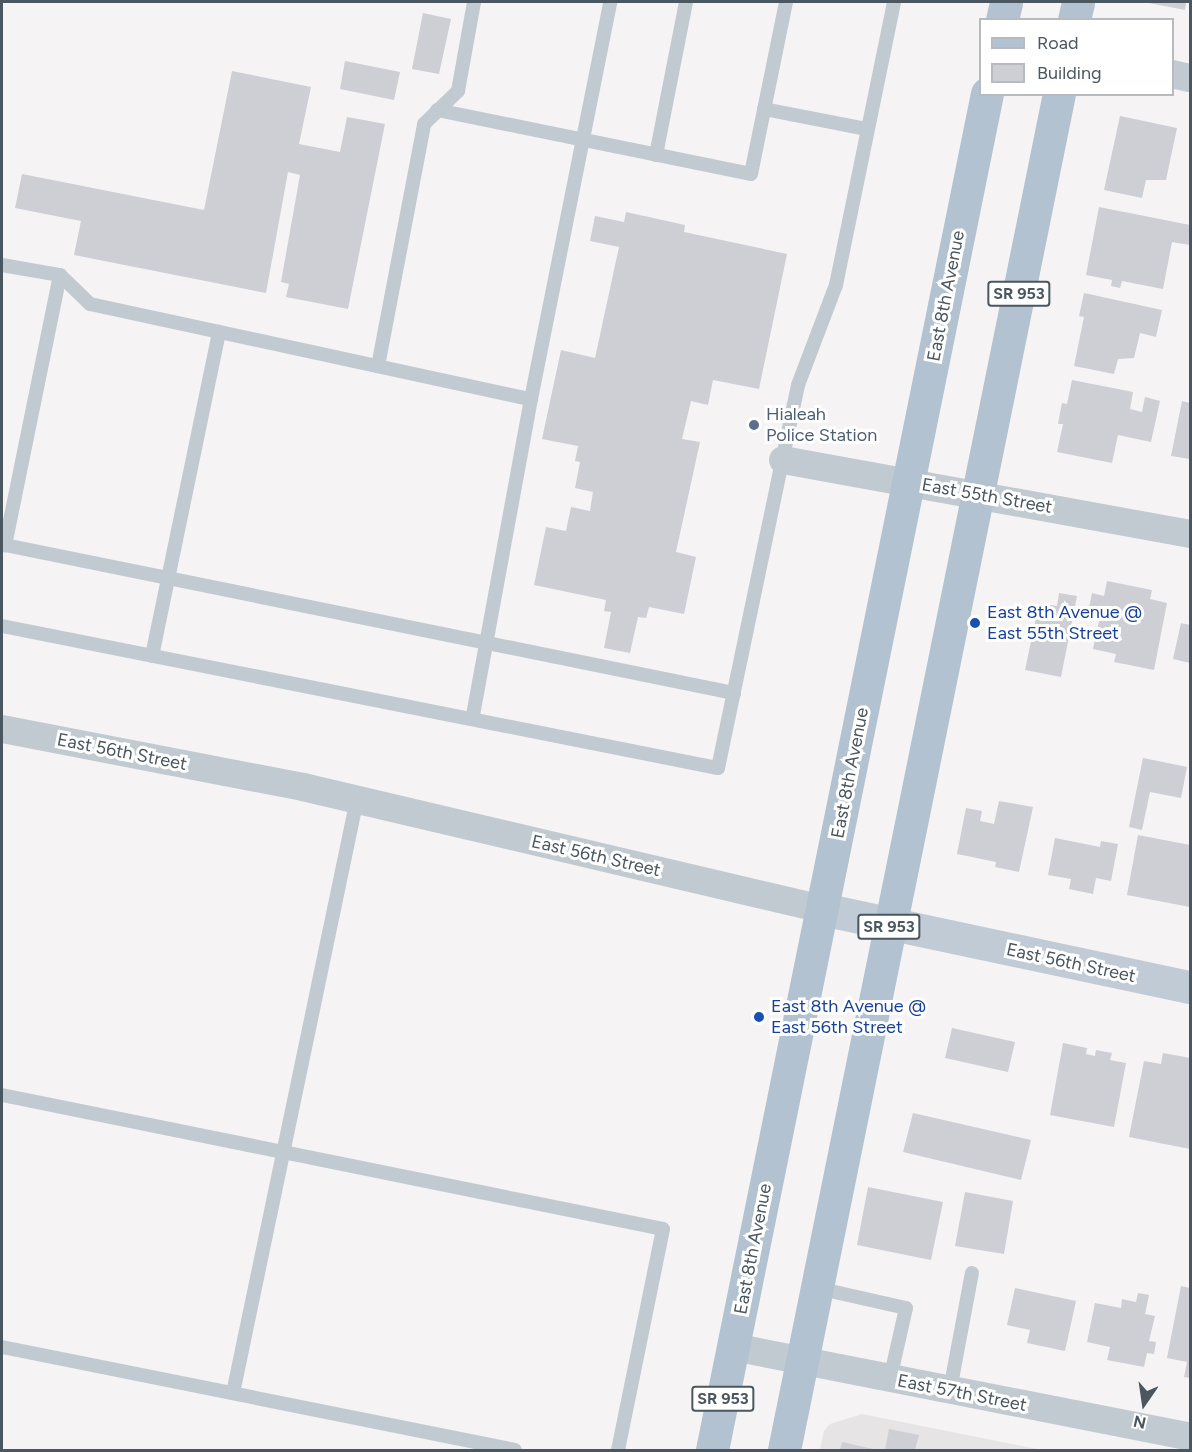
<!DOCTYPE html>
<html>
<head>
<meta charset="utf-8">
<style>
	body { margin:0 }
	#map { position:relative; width:1192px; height:1452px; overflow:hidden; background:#f5f3f3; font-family:Figtree,sans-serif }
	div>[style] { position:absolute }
	.education>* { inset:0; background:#e6e4e5 }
	.building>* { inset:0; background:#cdcfd5 }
	.lane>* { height:14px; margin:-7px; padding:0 7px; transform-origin:7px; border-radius:7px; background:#c1cad1 }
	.street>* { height:28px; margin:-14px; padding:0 14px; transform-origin:14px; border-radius:14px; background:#c1cad1 }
	.secondary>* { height:33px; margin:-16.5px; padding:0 16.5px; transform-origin:16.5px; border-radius:16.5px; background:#c1cbd6 }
	.primary>* { height:33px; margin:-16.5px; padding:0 16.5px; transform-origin:16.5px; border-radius:16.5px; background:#b3c2d0 }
	.dots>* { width:16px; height:16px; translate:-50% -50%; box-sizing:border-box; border:3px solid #fff; border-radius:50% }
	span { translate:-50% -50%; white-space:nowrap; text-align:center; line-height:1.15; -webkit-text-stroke:6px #fff; paint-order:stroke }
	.shield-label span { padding:2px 4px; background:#fff; border:2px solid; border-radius:4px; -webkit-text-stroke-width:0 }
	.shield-label { font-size:16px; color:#4a5660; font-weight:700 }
	.street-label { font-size:18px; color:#4a5660 }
	.service-label { font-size:18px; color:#4e5e75 }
	.left { translate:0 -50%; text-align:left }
	.transit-label { font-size:18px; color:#164399 }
	.frame { position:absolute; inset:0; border:3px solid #4a5660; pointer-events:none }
	.legend { position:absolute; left:979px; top:18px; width:195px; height:78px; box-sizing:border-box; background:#fff; border:2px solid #b7bbbf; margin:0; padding:8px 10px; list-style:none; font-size:18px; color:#4a5660 }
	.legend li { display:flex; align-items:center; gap:12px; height:30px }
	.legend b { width:30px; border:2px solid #b7bbbf }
	.north { position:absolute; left:1114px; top:1374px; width:60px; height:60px; -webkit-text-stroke:4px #fff; paint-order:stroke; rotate:193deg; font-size:16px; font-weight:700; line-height:24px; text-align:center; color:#4a5660 }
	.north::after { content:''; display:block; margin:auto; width:21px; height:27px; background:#4a5660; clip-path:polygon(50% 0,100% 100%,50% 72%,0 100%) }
</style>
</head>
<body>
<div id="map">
	<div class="education">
		<div style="clip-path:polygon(862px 1414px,1042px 1450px,820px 1450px,824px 1431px,830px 1424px)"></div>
	</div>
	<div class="building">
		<div style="clip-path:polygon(1149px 3px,1149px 2px,1186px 2px,1185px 10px)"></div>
		<div style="clip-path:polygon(423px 13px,451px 19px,439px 74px,412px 69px)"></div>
		<div style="clip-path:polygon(345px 61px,400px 72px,394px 100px,340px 89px)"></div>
		<div style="clip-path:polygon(232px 71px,311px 87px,299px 144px,340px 152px,347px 117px,385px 124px,348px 309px,286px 297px,289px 284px,281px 282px,300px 175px,288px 172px,266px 293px,74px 255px,81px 221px,15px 208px,22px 174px,204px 210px)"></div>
		<div style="clip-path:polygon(1120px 116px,1177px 128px,1166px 180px,1146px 180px,1142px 198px,1104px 190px)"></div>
		<div style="clip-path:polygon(1099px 207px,1190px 225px,1190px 245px,1172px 242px,1163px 289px,1122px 281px,1120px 288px,1111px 286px,1112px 280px,1086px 275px)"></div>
		<div style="clip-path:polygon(626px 212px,685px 225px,684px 232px,787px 254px,759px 389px,713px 380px,708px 405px,691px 401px,682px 439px,700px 442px,676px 552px,696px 557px,684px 614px,649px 607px,646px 618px,638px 617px,630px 653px,604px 648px,611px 612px,604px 611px,606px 600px,534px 585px,546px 527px,566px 531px,571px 507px,590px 511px,593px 492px,575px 488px,580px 462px,575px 461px,578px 446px,542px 439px,561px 350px,595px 358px,619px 247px,590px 241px,595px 216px,624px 222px)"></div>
		<div style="clip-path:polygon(1084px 293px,1162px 310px,1156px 337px,1140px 333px,1134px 358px,1118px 359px,1114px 374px,1074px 366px,1084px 317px,1079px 316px)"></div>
		<div style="clip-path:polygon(1072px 380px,1133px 392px,1130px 409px,1142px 412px,1145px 397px,1160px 401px,1151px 442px,1118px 435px,1112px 463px,1057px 452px,1063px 424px,1058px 424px,1060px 413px,1062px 403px,1067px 404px)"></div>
		<div style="clip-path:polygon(1182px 401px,1190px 403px,1190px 459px,1171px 456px)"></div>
		<div style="clip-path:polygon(1107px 581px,1152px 590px,1150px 599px,1167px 603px,1154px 670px,1114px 662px,1116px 654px,1093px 649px,1099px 621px,1087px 618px,1092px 593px,1104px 596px)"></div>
		<div style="clip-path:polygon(1059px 593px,1077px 596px,1061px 677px,1025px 670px,1039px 603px,1057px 606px)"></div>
		<div style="clip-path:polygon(1181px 623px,1190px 625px,1190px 663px,1173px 659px)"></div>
		<div style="clip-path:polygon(1143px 758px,1187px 767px,1181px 798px,1150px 792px,1142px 830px,1129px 827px)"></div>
		<div style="clip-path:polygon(999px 801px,1033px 807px,1019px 872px,995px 867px,996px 862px,957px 854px,966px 808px,982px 811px,980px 821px,994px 824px)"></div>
		<div style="clip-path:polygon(1138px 835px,1190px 845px,1190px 907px,1127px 895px)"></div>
		<div style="clip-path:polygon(1055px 838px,1100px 847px,1101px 841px,1118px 844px,1111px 881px,1096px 878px,1093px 894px,1069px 889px,1071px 879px,1048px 875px)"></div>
		<div style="clip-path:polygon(952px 1028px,1015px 1042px,1008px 1072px,945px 1058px)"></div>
		<div style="clip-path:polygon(1063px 1043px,1087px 1048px,1086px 1054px,1095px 1056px,1096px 1050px,1112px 1053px,1110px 1060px,1126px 1063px,1114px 1127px,1050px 1115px)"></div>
		<div style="clip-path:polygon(1163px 1053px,1190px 1058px,1190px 1149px,1129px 1137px,1144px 1061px,1161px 1064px)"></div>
		<div style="clip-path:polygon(913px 1113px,1031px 1140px,1021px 1180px,903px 1152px)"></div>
		<div style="clip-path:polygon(868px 1187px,943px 1202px,931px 1260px,857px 1245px)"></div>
		<div style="clip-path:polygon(965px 1192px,1013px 1201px,1004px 1254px,955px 1246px)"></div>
		<div style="clip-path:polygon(1181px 1286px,1190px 1288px,1190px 1378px,1184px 1377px,1187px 1362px,1167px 1358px)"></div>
		<div style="clip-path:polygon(1015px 1288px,1076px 1301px,1065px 1351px,1027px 1343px,1030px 1330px,1007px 1325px)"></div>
		<div style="clip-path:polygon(1138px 1293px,1149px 1295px,1145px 1314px,1155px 1316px,1149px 1341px,1156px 1342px,1154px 1354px,1147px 1353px,1144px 1367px,1107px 1360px,1110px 1347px,1087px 1342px,1095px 1303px,1121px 1308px,1122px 1299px,1136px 1302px)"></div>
		<div style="clip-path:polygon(889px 1429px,919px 1435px,915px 1450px,885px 1450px)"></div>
		<div style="clip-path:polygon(842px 1442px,878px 1450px,840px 1450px)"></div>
	</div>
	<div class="lane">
		<div style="left:764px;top:109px;width:105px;rotate:11deg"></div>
		<div style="left:437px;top:110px;width:320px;rotate:11.5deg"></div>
		<div style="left:751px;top:174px;width:176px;rotate:-78.5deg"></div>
		<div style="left:656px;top:155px;width:156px;rotate:-78.9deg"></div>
		<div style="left:2px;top:265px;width:59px;rotate:9.8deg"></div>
		<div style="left:60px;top:275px;width:42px;rotate:44deg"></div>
		<div style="left:90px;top:304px;width:451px;rotate:12.2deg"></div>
		<div style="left:531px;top:399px;width:325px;rotate:100.4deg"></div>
		<div style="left:60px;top:275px;width:276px;rotate:101.5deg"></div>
		<div style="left:5px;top:545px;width:744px;rotate:11.48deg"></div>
		<div style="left:378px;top:366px;width:246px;rotate:-79.2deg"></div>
		<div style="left:424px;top:124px;width:47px;rotate:-44.1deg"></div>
		<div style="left:458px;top:91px;width:90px;rotate:-79.8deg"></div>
		<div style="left:531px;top:399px;width:405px;rotate:-78.7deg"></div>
		<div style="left:2px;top:626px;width:730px;rotate:11.22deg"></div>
		<div style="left:718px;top:768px;width:391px;rotate:-78.2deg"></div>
		<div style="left:798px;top:385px;width:107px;rotate:-69.2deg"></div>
		<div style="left:836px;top:285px;width:289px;rotate:-78.4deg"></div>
		<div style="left:152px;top:656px;width:331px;rotate:-78.3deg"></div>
		<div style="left:2px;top:1095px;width:674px;rotate:11.46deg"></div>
		<div style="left:663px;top:1229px;width:226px;rotate:101.5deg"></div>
		<div style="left:817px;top:1288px;width:91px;rotate:12.7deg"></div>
		<div style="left:906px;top:1308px;width:73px;rotate:102.7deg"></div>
		<div style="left:2px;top:1347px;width:523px;rotate:11.35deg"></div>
		<div style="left:950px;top:1390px;width:119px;rotate:-79.4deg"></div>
		<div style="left:233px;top:1393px;width:607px;rotate:-78.21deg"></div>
	</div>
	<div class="street">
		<div style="left:1172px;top:74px;width:18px;rotate:13deg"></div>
		<div style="left:783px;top:460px;width:414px;rotate:10.3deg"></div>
		<div style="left:2px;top:729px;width:307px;rotate:10.9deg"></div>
		<div style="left:303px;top:787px;width:533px;rotate:13.23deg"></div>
		<div style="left:733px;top:1347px;width:466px;rotate:11.1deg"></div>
	</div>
	<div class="secondary">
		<div style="left:822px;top:909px;width:376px;rotate:12deg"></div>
	</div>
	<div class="primary">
		<div style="left:1002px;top:20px;width:18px;rotate:-77deg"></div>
		<div style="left:1074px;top:20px;width:18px;rotate:-77deg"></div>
		<div style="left:712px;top:1450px;width:1384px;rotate:-78.54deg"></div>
		<div style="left:784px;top:1450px;width:1384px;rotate:-78.54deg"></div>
	</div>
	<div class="dots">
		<div style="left:754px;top:425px;background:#5c6f8a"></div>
		<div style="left:975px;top:623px;background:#1a4fb4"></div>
		<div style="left:759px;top:1017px;background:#1a4fb4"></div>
	</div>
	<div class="shield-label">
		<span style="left:1019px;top:294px">SR 953</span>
		<span style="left:889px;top:927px">SR 953</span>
		<span style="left:723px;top:1399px">SR 953</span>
	</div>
	<div class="street-label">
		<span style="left:946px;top:296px;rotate:-79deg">East 8th Avenue</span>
		<span style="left:987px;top:496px;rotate:10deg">East 55th Street</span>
		<span style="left:122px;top:752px;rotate:11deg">East 56th Street</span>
		<span style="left:850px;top:773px;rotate:-79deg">East 8th Avenue</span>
		<span style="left:596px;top:856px;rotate:13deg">East 56th Street</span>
		<span style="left:1071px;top:963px;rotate:12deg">East 56th Street</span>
		<span style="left:753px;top:1249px;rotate:-79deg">East 8th Avenue</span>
		<span style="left:962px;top:1393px;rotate:11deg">East 57th Street</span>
	</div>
	<div class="service-label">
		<span class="left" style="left:766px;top:425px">Hialeah<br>Police Station</span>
	</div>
	<div class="transit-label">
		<span class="left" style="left:987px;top:623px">East 8th Avenue @<br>East 55th Street</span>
		<span class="left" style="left:771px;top:1017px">East 8th Avenue @<br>East 56th Street</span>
	</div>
	<div class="frame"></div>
	<ul class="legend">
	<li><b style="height:8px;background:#b3c2d0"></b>Road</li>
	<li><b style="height:16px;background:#cdcfd5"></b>Building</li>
	</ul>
	<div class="north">N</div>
</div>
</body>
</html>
